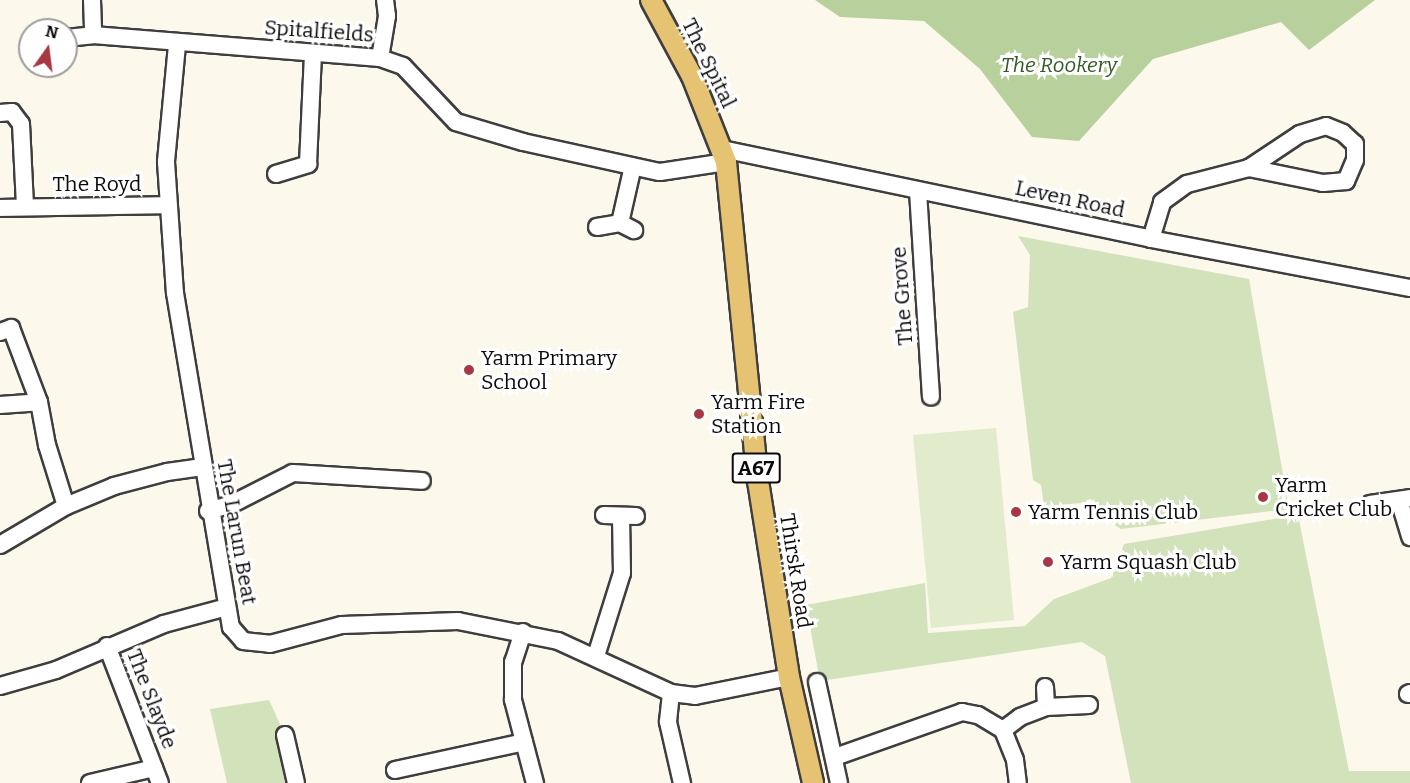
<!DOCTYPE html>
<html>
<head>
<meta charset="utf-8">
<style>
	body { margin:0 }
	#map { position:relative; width:1410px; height:783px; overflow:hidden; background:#fcf8ec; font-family:Bitter,serif }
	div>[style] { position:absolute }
	.green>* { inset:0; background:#d2e2bb }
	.forest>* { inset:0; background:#b8d19c }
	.pitch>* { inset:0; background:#e2ebcb }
	.roads { filter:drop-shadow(2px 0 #3e3e3e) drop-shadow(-2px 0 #3e3e3e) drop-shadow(0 2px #3e3e3e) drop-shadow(0 -2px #3e3e3e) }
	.minor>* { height:16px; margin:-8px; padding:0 8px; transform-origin:8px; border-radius:8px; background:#fff }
	.major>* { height:20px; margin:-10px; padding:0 10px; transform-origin:10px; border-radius:10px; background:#e6c273 }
	.dots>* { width:16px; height:16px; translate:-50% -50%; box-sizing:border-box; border:3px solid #fff; border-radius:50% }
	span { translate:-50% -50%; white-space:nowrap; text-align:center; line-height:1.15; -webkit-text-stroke:6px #fff; paint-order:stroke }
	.shield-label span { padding:2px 4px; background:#fff; border:2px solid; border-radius:4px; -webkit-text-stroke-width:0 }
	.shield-label { font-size:20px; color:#0b0b0b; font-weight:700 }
	.street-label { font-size:21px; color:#0b0b0b }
	.park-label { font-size:21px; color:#345a25; font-style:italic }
	.poi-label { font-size:21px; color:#0b0b0b }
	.left { translate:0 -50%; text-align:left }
	.north { position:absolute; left:18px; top:18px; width:60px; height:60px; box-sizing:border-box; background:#fff; border:2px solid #9d9d9d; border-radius:50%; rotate:14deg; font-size:16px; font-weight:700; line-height:24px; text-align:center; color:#0b0b0b }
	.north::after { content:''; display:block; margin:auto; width:21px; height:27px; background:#a83744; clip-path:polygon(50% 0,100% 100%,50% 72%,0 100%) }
</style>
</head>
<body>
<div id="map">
	<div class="green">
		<div style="clip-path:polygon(1018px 236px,1249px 279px,1289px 509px,1121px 529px,1081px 503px,1044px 506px,1041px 485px,1033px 480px,1013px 312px,1028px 307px,1030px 255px)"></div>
		<div style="clip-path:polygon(1298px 515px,1349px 771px,1410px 771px,1410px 783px,1131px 783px,1105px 656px,1082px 642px,820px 681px,806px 605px,925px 583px,928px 633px,1025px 626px,1054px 599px,1111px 578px,1124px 544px)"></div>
		<div style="clip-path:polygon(269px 700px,285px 735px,296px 783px,227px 783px,210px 709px)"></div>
	</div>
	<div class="forest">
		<div style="clip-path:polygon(815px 0,1375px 0,1309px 50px,1281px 22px,1153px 59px,1079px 141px,1032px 137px,980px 69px,924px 21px,840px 17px)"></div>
	</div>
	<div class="pitch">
		<div style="clip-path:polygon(996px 428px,1014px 620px,931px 628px,913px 435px)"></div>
	</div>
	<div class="roads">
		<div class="minor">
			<div style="left:92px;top:0;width:35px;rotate:88deg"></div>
			<div style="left:66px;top:38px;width:27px;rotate:-6deg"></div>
			<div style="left:93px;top:35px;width:288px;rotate:4.6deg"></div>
			<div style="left:380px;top:58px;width:24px;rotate:19deg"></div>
			<div style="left:403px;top:66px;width:77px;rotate:46.6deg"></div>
			<div style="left:456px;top:122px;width:70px;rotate:16.6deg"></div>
			<div style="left:523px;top:142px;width:140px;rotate:12.4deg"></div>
			<div style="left:660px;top:172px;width:67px;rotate:-8.6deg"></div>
			<div style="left:177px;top:45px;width:118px;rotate:95.4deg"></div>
			<div style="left:166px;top:162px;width:131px;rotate:86.1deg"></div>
			<div style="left:175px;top:293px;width:339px;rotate:80.5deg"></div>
			<div style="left:231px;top:627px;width:18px;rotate:49deg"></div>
			<div style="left:243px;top:641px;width:27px;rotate:6deg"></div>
			<div style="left:270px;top:644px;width:74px;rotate:-14.8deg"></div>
			<div style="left:342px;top:625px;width:116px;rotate:-2deg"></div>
			<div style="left:458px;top:621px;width:102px;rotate:11.3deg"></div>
			<div style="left:558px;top:641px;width:124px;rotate:24.7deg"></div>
			<div style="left:671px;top:693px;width:24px;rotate:7deg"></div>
			<div style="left:695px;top:696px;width:96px;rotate:-11.4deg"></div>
			<div style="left:380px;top:58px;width:43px;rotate:-80.5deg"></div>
			<div style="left:387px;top:16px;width:16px;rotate:-97deg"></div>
			<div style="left:0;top:113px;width:12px;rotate:-5deg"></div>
			<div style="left:12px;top:112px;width:15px;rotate:53deg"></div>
			<div style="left:21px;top:124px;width:82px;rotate:87.2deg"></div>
			<div style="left:722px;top:149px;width:438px;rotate:11.8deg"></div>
			<div style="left:1151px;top:239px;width:264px;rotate:10.7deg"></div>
			<div style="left:276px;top:174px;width:34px;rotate:-17deg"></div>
			<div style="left:308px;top:164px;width:110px;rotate:-87.4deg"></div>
			<div style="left:918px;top:191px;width:206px;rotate:86.4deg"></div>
			<div style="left:0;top:208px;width:168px;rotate:-1deg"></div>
			<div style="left:620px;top:223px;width:58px;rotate:-77.2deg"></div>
			<div style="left:597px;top:227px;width:23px;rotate:-10deg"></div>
			<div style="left:620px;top:223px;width:16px;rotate:27deg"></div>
			<div style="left:1151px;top:239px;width:39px;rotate:-73deg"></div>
			<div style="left:1162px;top:202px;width:31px;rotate:-36deg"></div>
			<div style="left:1187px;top:184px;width:64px;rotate:-14.5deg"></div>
			<div style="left:1249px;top:168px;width:61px;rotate:-33.7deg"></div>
			<div style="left:1300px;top:134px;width:27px;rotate:-17deg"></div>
			<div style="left:1326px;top:126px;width:18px;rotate:22deg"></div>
			<div style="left:1343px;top:133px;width:16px;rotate:43deg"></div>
			<div style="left:1355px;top:144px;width:16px;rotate:90deg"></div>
			<div style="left:1355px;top:160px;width:23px;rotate:113deg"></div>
			<div style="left:1346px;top:181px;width:23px;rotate:175deg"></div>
			<div style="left:1323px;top:183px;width:76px;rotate:-168.5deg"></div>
			<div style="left:0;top:332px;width:12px;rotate:-20deg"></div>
			<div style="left:11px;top:328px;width:79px;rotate:69.3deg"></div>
			<div style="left:39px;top:402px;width:44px;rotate:79.5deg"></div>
			<div style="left:47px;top:445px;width:64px;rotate:72.7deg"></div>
			<div style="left:0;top:405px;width:39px;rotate:-4deg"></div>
			<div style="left:1399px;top:500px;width:39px;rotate:73deg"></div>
			<div style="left:1370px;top:504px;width:40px;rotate:-8.5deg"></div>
			<div style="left:208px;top:511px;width:25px;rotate:-16deg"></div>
			<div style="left:232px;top:504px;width:68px;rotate:-26.9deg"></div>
			<div style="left:293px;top:473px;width:129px;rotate:3.5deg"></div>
			<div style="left:604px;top:515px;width:32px;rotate:2deg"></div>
			<div style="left:0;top:545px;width:77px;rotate:-30.6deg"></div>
			<div style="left:66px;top:506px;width:52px;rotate:-22.6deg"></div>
			<div style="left:114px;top:486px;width:55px;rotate:-14.8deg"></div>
			<div style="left:167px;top:472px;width:36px;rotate:-8deg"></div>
			<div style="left:523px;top:632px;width:32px;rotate:108deg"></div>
			<div style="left:513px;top:662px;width:38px;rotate:90deg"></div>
			<div style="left:513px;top:700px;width:86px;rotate:75.2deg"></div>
			<div style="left:107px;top:646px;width:147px;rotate:68.9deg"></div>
			<div style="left:596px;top:656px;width:87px;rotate:-72.6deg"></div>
			<div style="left:622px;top:573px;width:57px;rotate:-91deg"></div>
			<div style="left:817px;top:682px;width:103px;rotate:77.7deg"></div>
			<div style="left:0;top:686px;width:58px;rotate:-15.9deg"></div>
			<div style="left:56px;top:670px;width:117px;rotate:-23.1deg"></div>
			<div style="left:164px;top:624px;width:65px;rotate:-15.1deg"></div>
			<div style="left:1045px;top:687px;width:20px;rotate:87deg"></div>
			<div style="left:671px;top:693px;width:29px;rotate:96deg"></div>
			<div style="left:668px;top:722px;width:63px;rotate:77.1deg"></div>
			<div style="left:1408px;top:694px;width:2px;rotate:-27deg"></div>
			<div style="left:1003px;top:730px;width:21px;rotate:-37deg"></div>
			<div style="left:1020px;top:717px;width:28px;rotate:-21deg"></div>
			<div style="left:1046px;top:707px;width:43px;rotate:-2.7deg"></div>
			<div style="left:285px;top:735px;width:49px;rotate:77.1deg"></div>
			<div style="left:835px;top:757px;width:135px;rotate:-19.5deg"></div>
			<div style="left:962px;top:712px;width:16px;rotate:11deg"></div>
			<div style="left:978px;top:715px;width:29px;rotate:31deg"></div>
			<div style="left:1003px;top:730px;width:32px;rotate:68deg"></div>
			<div style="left:1015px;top:760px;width:23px;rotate:83deg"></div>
			<div style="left:395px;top:770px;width:132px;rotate:-12.2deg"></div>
			<div style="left:90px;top:783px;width:66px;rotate:-13.2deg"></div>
		</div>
		<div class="major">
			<div style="left:651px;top:0;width:86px;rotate:61.7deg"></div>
			<div style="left:692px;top:76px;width:92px;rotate:68.4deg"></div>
			<div style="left:726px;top:162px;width:321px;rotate:84.3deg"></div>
			<div style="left:758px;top:481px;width:198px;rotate:81deg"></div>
			<div style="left:789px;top:677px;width:109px;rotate:77.2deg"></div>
		</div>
	</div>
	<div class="dots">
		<div style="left:469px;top:370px;background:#a83744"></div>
		<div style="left:699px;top:414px;background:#a83744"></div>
		<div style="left:1263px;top:497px;background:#a83744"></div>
		<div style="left:1016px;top:512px;background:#a83744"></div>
		<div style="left:1048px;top:562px;background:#a83744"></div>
	</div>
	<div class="shield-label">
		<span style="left:756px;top:468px">A67</span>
	</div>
	<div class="street-label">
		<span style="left:319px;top:31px;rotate:4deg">Spitalfields</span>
		<span style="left:709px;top:63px;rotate:64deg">The Spital</span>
		<span style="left:97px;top:184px">The Royd</span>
		<span style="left:1070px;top:199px;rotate:12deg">Leven Road</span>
		<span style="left:902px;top:296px;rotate:-94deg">The Grove</span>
		<span style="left:237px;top:532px;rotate:80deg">The Larun Beat</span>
		<span style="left:796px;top:571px;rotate:81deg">Thirsk Road</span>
		<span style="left:152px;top:699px;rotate:69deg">The Slayde</span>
	</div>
	<div class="park-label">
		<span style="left:1059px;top:65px">The Rookery</span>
	</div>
	<div class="poi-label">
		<span class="left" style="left:481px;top:370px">Yarm Primary<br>School</span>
		<span class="left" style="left:711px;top:414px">Yarm Fire<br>Station</span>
		<span class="left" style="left:1275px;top:497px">Yarm<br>Cricket Club</span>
		<span class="left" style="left:1028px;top:512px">Yarm Tennis Club</span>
		<span class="left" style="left:1060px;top:562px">Yarm Squash Club</span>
	</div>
	<div class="north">N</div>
</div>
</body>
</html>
